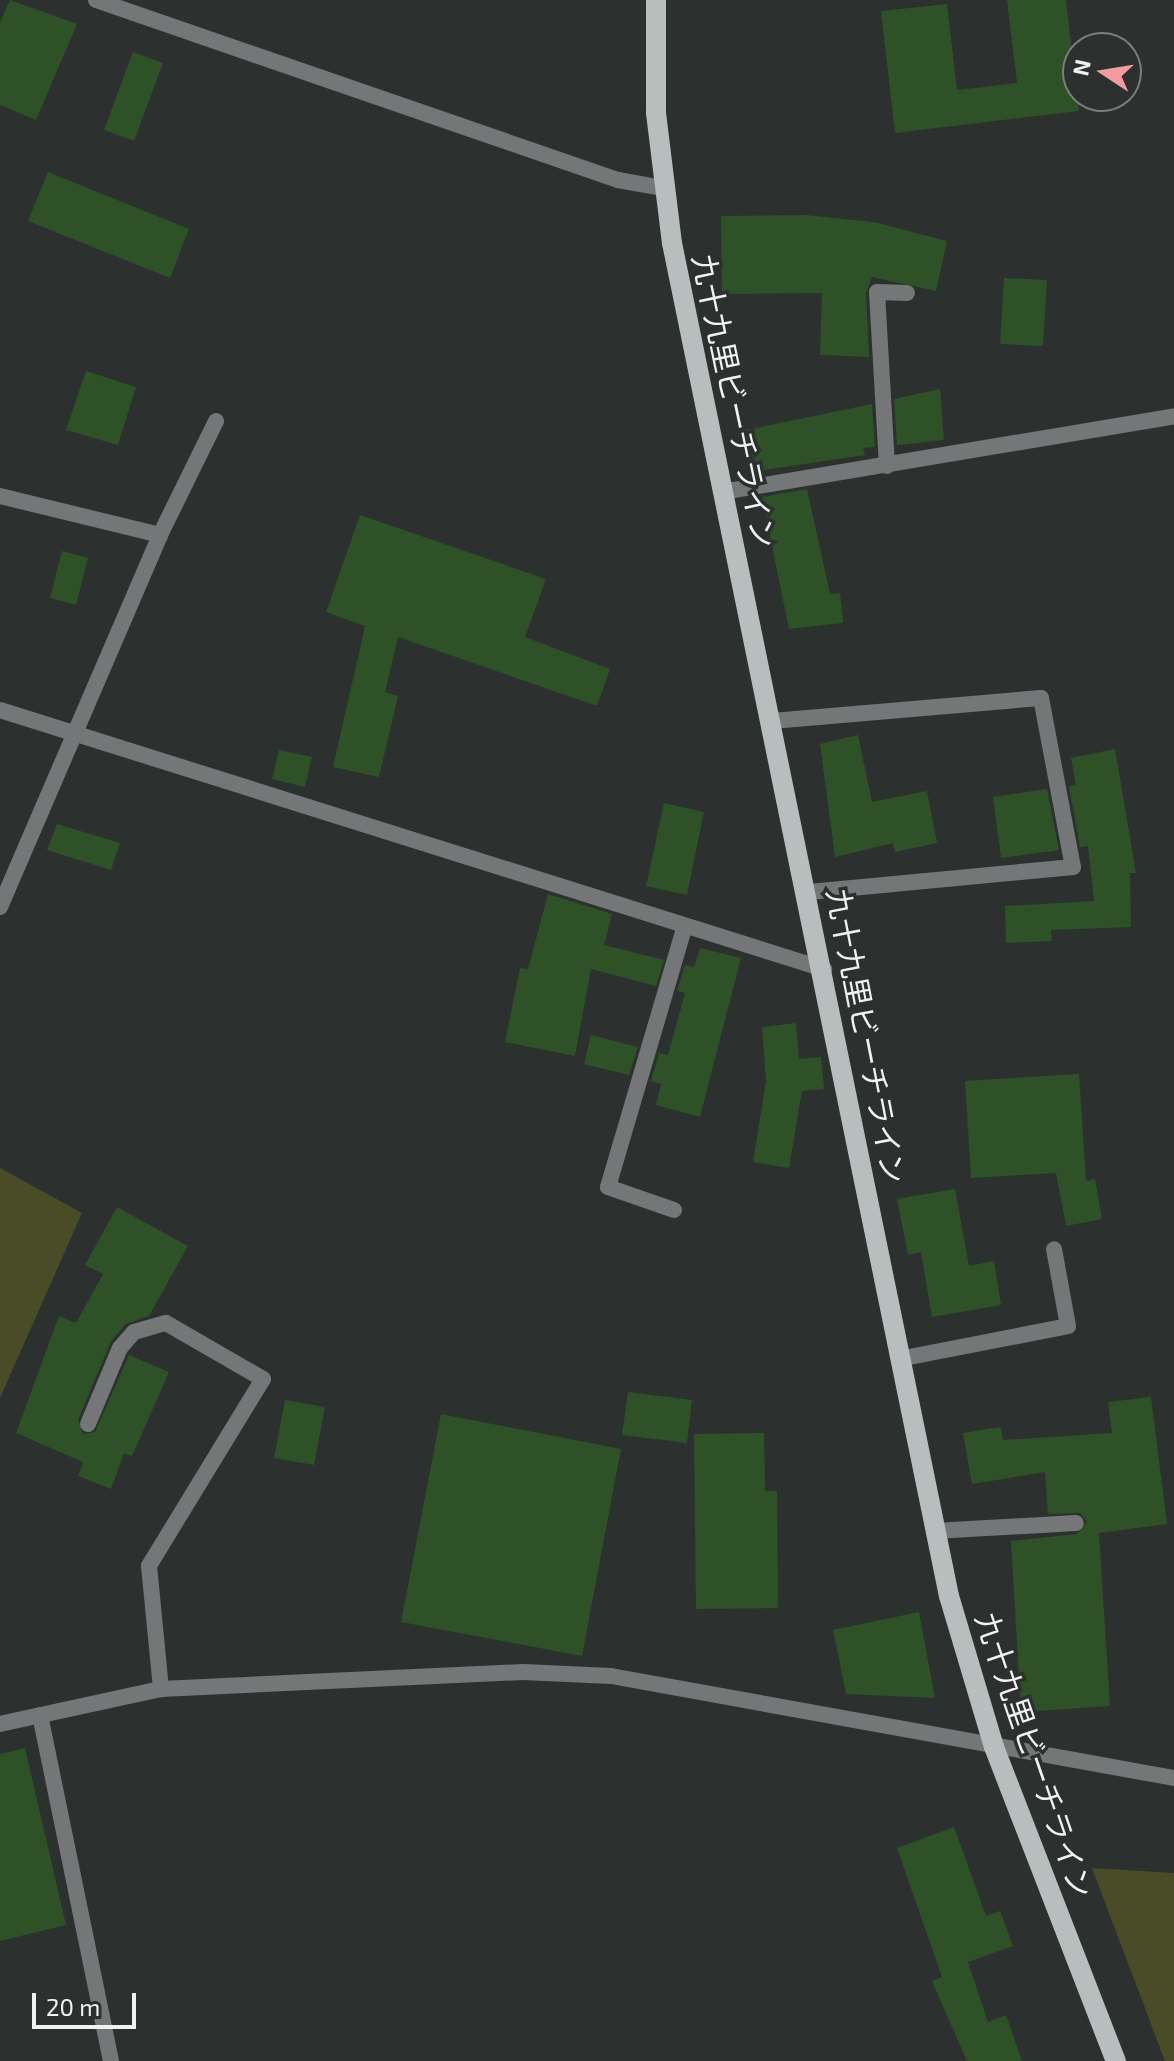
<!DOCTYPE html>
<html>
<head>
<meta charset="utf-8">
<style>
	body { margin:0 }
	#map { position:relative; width:1174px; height:2061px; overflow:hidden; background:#2c312f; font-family:"Exo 2","Noto Sans JP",sans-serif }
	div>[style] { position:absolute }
	.green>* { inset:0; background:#4a4b27 }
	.building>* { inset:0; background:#2e5128 }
	.street>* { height:16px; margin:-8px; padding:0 8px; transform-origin:8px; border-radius:8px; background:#747677 }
	.primary>* { height:20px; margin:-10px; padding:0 10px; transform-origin:10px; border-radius:10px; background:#b8bdbe }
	span { translate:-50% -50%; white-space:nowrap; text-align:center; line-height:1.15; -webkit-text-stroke:7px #2c312f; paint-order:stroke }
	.street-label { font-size:30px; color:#f0f3f2 }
	.north { position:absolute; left:1062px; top:32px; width:80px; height:80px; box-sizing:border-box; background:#2c312f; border:2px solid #7a7f7d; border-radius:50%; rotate:282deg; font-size:22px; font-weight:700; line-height:32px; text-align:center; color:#f0f3f2 }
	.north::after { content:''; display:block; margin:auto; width:28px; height:36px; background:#f49aa1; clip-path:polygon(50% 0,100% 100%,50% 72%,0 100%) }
	.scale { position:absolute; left:32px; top:1993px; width:104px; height:36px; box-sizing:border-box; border:4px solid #f0f3f2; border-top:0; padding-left:10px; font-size:24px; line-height:28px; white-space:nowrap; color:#f0f3f2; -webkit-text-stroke:6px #2c312f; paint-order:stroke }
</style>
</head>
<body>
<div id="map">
	<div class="green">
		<div style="clip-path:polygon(0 1168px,82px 1213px,0 1398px)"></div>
		<div style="clip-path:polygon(1092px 1868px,1174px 1873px,1174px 2061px,1165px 2061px)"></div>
	</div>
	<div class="building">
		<div style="clip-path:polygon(10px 0,77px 24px,36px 120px,0 105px,0 22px)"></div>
		<div style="clip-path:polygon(1007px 0,1066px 0,1079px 111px,895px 133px,881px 11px,947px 4px,957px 90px,1017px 83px)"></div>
		<div style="clip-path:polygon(133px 52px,163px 63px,134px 141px,104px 130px)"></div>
		<div style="clip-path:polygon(48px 172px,189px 229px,170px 278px,28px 221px)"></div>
		<div style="clip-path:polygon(806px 215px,874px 222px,947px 241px,936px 291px,872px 277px,866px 293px,869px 357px,820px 355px,822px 293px,722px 294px,721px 216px)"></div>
		<div style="clip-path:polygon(1004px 278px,1047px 280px,1043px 346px,1000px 344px)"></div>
		<div style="clip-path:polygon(86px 371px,136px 387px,118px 445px,66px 430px)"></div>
		<div style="clip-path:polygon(940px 389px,944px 440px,897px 445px,894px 399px)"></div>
		<div style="clip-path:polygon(872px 404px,875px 447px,863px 448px,865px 455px,751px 472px,742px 431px)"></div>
		<div style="clip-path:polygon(807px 489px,830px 594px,840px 593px,843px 623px,789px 629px,762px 497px)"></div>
		<div style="clip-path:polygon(360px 515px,546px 579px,525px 637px,610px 669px,597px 706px,398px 637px,385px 692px,398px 696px,379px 777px,333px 767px,365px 626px,326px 612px)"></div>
		<div style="clip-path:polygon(62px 551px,88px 558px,76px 605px,50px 598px)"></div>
		<div style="clip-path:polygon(858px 735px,872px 802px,927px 791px,937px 843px,895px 852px,893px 843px,835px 857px,820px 744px)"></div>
		<div style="clip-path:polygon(1115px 749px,1136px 873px,1130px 873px,1131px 927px,1051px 930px,1052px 941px,1006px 943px,1005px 906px,1094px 901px,1088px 846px,1080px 847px,1069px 786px,1076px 785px,1071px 758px)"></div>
		<div style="clip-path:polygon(279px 750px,312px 757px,305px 787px,272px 779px)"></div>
		<div style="clip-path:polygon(1047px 789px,1059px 850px,1001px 858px,993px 797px)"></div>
		<div style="clip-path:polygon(664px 803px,704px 812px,687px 895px,646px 886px)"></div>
		<div style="clip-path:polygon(57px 824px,120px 843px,111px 870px,47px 850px)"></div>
		<div style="clip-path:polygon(548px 894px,612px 914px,604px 945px,664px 960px,656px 986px,591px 969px,575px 1056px,505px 1042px,520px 968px,528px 969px)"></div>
		<div style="clip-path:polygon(700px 948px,741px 958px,700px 1117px,656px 1105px,661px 1084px,651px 1081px,659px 1053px,668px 1055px,685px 993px,677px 991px,685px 965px,694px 967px)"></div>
		<div style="clip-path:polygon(796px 1023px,799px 1059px,821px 1057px,824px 1089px,802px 1091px,789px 1168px,753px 1162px,766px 1081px,762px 1027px)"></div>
		<div style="clip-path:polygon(591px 1035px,638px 1047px,629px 1075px,584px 1064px)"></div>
		<div style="clip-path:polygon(1079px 1074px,1086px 1181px,1095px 1179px,1102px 1219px,1066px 1226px,1056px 1173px,971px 1178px,965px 1081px)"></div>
		<div style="clip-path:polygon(955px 1189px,969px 1266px,994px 1261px,1001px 1305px,932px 1317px,921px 1252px,908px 1255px,897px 1199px)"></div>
		<div style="clip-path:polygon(117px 1207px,188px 1246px,149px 1316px,126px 1324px,111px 1341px,78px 1420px,83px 1434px,95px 1432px,129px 1355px,169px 1372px,132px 1456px,124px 1453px,111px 1489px,78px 1476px,83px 1462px,16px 1433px,59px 1316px,76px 1323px,103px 1274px,85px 1265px)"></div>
		<div style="clip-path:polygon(628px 1392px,692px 1400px,687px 1443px,622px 1435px)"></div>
		<div style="clip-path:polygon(1151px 1397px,1167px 1524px,1099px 1533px,1110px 1706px,1021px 1712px,1011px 1541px,1077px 1534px,1087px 1522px,1080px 1513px,1048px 1514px,1045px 1472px,972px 1484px,963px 1433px,1001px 1427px,1003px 1440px,1112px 1433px,1108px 1402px)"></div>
		<div style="clip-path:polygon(285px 1400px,325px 1407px,314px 1465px,274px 1458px)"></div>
		<div style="clip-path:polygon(441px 1414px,621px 1449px,582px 1656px,401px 1622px)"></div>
		<div style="clip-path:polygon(764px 1433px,765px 1491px,777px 1491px,778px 1608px,696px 1609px,694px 1434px)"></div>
		<div style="clip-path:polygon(919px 1612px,935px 1698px,846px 1694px,833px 1630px)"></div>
		<div style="clip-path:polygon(25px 1748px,66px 1925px,0 1941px,0 1754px)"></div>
		<div style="clip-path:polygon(954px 1827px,986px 1916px,1000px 1911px,1013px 1946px,968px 1962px,988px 2022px,1006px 2015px,1022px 2061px,967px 2061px,932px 1981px,942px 1977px,897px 1848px)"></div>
	</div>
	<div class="street">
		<div style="left:96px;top:0;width:552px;rotate:19.03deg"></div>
		<div style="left:618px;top:180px;width:46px;rotate:10.1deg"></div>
		<div style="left:887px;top:466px;width:174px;rotate:-93.3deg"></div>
		<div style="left:877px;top:292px;width:30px;rotate:2deg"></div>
		<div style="left:722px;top:492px;width:458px;rotate:-9.5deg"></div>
		<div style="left:0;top:496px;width:165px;rotate:13.7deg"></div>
		<div style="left:0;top:710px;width:864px;rotate:17.45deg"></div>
		<div style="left:772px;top:721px;width:270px;rotate:-4.9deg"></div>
		<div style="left:1041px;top:698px;width:172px;rotate:79.3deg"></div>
		<div style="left:1073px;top:867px;width:265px;rotate:174.6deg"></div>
		<div style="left:0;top:907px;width:405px;rotate:-66.7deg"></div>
		<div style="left:160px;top:535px;width:127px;rotate:-63.8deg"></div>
		<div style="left:674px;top:1210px;width:70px;rotate:-160.8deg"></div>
		<div style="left:608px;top:1187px;width:272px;rotate:-73.6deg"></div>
		<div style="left:899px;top:1359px;width:172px;rotate:-11deg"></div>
		<div style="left:1068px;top:1326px;width:78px;rotate:-100.3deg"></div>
		<div style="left:88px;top:1424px;width:82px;rotate:-67.2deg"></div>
		<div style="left:120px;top:1348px;width:21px;rotate:-49deg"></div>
		<div style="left:134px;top:1332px;width:33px;rotate:-16deg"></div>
		<div style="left:166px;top:1323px;width:112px;rotate:30deg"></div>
		<div style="left:263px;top:1379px;width:219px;rotate:121.4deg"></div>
		<div style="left:149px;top:1566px;width:124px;rotate:84.4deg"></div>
		<div style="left:934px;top:1531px;width:142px;rotate:-3.2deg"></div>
		<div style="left:40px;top:1715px;width:353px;rotate:78.4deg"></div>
		<div style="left:0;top:1724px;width:165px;rotate:-12.3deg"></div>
		<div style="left:161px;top:1689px;width:362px;rotate:-2.7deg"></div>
		<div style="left:523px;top:1672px;width:88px;rotate:2.6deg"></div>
		<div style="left:611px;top:1676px;width:572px;rotate:10.27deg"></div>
	</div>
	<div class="primary">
		<div style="left:656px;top:0;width:113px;rotate:90deg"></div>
		<div style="left:656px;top:113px;width:131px;rotate:83deg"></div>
		<div style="left:672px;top:243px;width:1381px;rotate:78.43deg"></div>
		<div style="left:949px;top:1596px;width:158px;rotate:73.4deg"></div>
		<div style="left:994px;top:1747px;width:337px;rotate:68.8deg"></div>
	</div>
	<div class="street-label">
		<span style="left:735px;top:401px;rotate:78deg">九十九里ビーチライン</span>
		<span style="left:867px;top:1036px;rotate:79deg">九十九里ビーチライン</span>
		<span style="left:1035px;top:1755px;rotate:71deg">九十九里ビーチライン</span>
	</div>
	<div class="north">N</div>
	<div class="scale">20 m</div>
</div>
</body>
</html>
